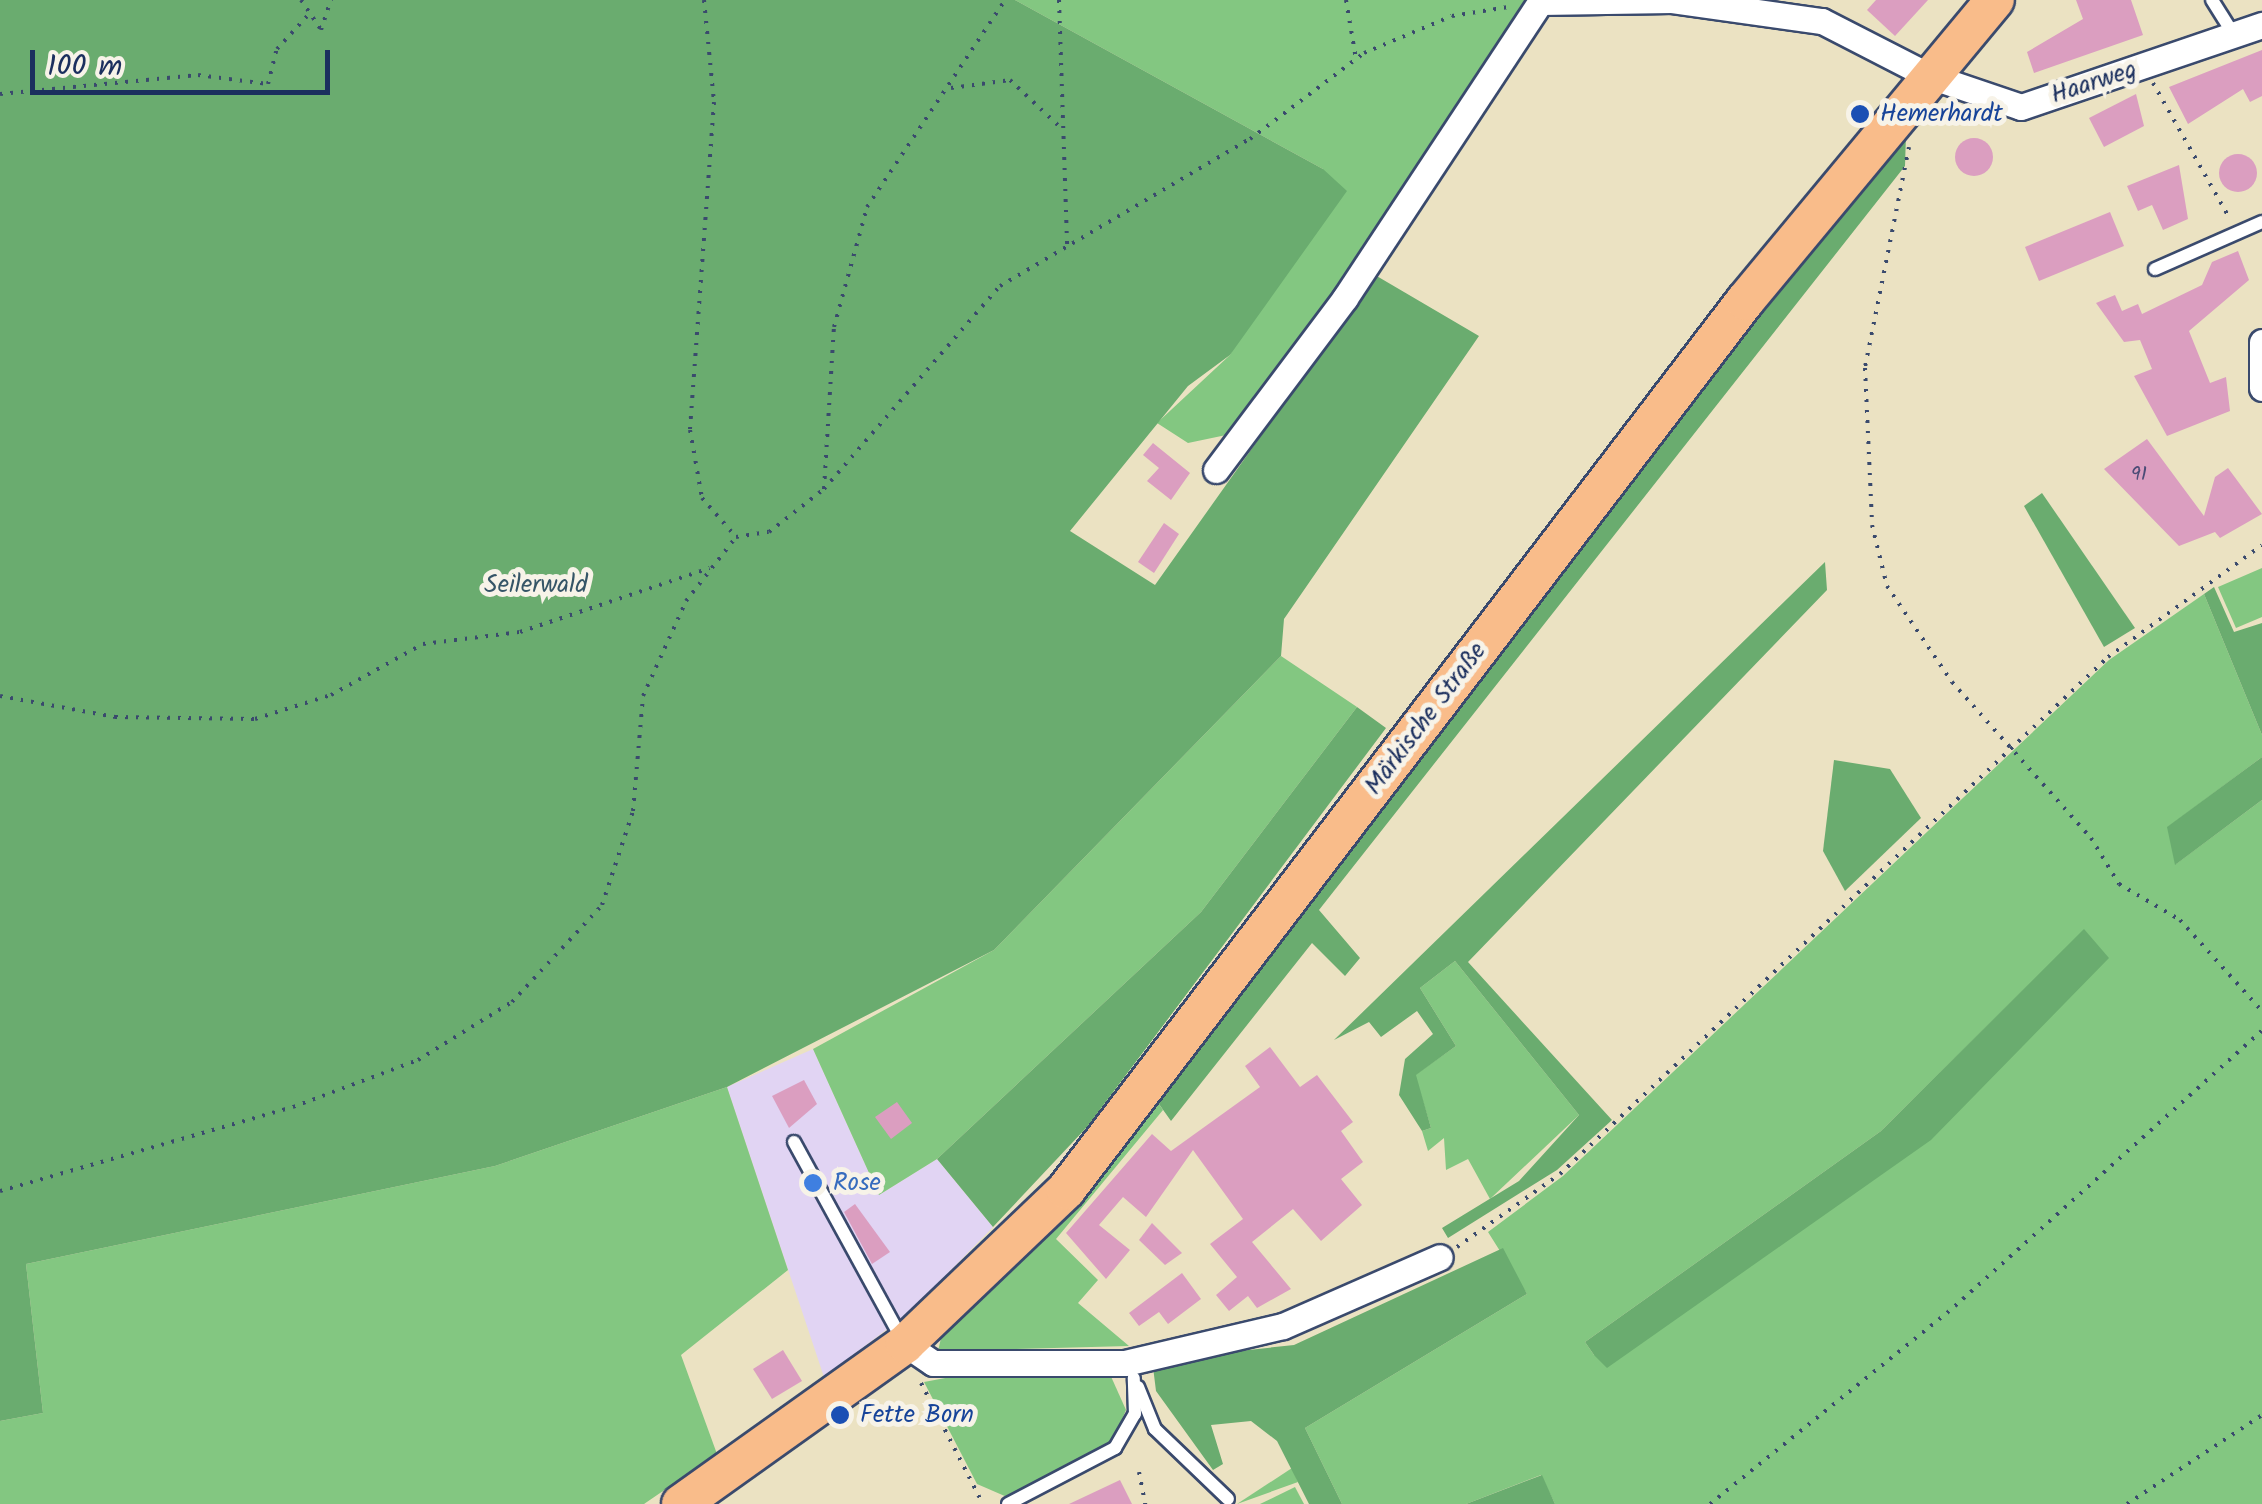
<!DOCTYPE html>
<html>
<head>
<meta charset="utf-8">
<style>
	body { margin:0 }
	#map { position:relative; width:2262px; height:1504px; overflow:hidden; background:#ebe2c2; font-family:Kalam,sans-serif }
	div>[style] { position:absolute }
	.built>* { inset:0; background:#e1d4f3 }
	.green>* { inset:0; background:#83c781 }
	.forest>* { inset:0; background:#6aac6f }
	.building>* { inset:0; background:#db9ec0 }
	.round { border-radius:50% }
	.path>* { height:4px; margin-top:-2px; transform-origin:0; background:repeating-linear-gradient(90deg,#3a4a6d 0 2.5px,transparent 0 10.5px) }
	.roads { filter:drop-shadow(2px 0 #3a4a6d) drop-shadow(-2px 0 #3a4a6d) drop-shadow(0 2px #3a4a6d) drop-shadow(0 -2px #3a4a6d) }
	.service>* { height:12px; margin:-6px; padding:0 6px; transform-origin:6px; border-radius:6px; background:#fff }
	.minor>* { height:25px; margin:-12.5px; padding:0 12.5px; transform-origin:12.5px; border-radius:12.5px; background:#fff }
	.primary>* { height:38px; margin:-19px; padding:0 19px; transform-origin:19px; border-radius:19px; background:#f9bc8a }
	.dots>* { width:28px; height:28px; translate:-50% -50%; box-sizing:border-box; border:5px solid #f7f3e8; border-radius:50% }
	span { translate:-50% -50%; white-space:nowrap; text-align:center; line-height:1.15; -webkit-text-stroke:10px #f7f3e8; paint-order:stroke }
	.number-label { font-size:20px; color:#4b4b76 }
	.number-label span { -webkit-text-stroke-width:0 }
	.street-label { font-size:25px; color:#1b2f5e }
	.transit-label { font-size:25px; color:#164399 }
	.left { translate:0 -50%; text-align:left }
	.park-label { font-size:25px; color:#355567 }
	.shop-label { font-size:25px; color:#366cbe }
	.scale { position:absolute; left:30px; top:50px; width:300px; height:45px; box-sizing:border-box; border:5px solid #1b2f5e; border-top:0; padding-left:12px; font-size:30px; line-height:35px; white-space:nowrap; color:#1b2f5e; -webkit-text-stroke:8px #f7f3e8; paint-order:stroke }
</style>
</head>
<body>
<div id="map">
	<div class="built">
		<div style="clip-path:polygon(813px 1049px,879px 1195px,937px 1159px,993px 1227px,911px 1311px,824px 1377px,727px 1087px)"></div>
	</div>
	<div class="green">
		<div style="clip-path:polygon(1015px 0,1530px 0,1335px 300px,1231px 434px,1188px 443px,1157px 423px,1230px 355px,1323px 169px)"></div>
		<div style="clip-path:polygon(2262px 568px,2262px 617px,2236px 628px,2218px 587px)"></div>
		<div style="clip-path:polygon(evenodd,2204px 594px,2262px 735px,2262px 757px,2168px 827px,2176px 864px,2262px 800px,2262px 1504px,1555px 1504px,1541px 1475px,1466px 1504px,1342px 1504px,1305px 1428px,1527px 1294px,1488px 1232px,1563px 1176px,2109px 660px,2204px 594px,2084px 930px,2108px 958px,1594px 1355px,1585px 1342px,1881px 1131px,2084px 930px)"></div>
		<div style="clip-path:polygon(1281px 656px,1357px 707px,1201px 912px,937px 1159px,879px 1195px,813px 1049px,994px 950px)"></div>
		<div style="clip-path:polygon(1455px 961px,1579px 1115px,1490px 1199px,1468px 1159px,1446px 1170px,1444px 1138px,1428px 1151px,1422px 1131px,1431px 1128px,1415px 1075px,1456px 1046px,1420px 988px)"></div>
		<div style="clip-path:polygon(727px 1087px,788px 1270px,681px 1355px,717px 1454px,644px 1504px,0 1504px,0 1421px,43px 1413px,26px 1264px,495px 1166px)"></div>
		<div style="clip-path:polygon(1154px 1097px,1163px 1110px,1056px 1239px,1098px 1280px,1078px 1303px,1129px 1346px,938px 1351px,942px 1334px)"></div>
		<div style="clip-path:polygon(993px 1369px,1109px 1372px,1126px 1410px,1114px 1438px,1096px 1456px,1007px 1497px,977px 1484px,924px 1382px)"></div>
		<div style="clip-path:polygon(1292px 1468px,1298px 1482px,1237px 1504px)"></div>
		<div style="clip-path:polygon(1295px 1487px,1304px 1504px,1260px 1504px)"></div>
	</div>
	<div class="forest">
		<div style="clip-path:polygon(0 0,1015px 0,1323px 169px,1347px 191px,1230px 355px,1188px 386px,1070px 531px,1155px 585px,1375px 275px,1479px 336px,1284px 619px,1281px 656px,994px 950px,727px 1087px,495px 1166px,26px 1264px,43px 1413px,0 1421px)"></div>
		<div style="clip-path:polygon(1906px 135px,1905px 166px,1319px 910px,1360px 958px,1345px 976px,1312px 943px,1171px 1121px,1154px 1097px,1791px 270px)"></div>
		<div style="clip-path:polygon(2042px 493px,2135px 628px,2104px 647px,2024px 506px)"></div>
		<div style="clip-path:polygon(1825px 562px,1827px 590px,1468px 962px,1612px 1120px,1557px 1170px,1448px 1238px,1442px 1228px,1519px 1181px,1579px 1115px,1455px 961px,1420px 988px,1456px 1046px,1416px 1075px,1431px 1128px,1422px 1131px,1399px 1095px,1405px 1059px,1433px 1034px,1417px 1011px,1381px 1037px,1369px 1022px,1334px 1040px)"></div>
		<div style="clip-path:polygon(2214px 587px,2234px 632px,2262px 623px,2262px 735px,2204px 594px)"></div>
		<div style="clip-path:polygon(1357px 707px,1386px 728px,1087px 1127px,993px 1227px,937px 1159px,1201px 912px)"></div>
		<div style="clip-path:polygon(2262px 757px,2262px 800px,2175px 865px,2167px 827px)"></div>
		<div style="clip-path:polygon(1834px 760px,1890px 769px,1921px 818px,1845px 891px,1823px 851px)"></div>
		<div style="clip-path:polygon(2084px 929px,2109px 958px,1931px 1140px,1607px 1368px,1594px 1355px,1585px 1342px,1881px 1131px)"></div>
		<div style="clip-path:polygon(1503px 1248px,1527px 1294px,1305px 1428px,1342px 1504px,1309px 1504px,1277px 1441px,1251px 1421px,1211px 1425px,1223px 1464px,1213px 1470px,1156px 1391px,1153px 1367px,1165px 1359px,1294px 1345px)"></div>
		<div style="clip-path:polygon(1542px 1475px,1555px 1504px,1466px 1504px)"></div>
	</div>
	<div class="building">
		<div style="clip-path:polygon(1876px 0,1928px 0,1895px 36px,1867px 10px)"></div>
		<div style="clip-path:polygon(2076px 0,2131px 0,2143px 35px,2034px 73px,2027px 52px,2083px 19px)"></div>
		<div style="clip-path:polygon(2262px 50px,2262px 96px,2250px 102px,2243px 89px,2188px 124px,2169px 87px)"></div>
		<div style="clip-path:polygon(2136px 94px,2144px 126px,2104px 147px,2089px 118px)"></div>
		<div class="round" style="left:1955px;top:138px;width:38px;height:38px"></div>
		<div class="round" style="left:2219px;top:154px;width:38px;height:38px"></div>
		<div style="clip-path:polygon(2179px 165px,2188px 219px,2163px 230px,2152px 205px,2138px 211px,2127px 186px)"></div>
		<div style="clip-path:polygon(2110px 212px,2124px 246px,2039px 281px,2025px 247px)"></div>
		<div style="clip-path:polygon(2238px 251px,2249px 280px,2189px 331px,2210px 383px,2226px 377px,2230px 411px,2167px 436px,2134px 376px,2152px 369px,2140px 340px,2124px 342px,2096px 303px,2115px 295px,2122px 311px,2138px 304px,2142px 314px,2202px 285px,2212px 262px)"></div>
		<div style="clip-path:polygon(2147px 439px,2204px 516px,2215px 477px,2228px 468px,2262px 514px,2220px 538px,2215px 532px,2179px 546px,2104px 469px)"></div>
		<div style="clip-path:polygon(1153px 443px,1190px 473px,1171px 500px,1147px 481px,1159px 468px,1143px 455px)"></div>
		<div style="clip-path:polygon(1164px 523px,1179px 534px,1154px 573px,1138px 562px)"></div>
		<div style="clip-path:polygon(1270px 1047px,1300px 1087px,1317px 1075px,1353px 1122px,1341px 1131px,1363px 1162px,1341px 1179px,1362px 1205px,1321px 1241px,1293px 1209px,1252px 1242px,1291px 1289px,1257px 1308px,1248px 1296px,1229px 1311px,1216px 1295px,1237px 1277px,1210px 1244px,1243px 1219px,1193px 1150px,1146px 1217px,1123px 1197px,1099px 1225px,1130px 1250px,1106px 1279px,1066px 1233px,1152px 1134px,1171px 1151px,1260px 1087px,1245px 1066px)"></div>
		<div style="clip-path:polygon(804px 1080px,817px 1104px,789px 1128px,772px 1096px)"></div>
		<div style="clip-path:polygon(897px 1102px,912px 1123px,891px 1139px,875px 1117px)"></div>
		<div style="clip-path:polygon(855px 1204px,890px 1252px,872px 1264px,844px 1212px)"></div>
		<div style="clip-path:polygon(1152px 1223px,1182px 1253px,1165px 1265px,1139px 1240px)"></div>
		<div style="clip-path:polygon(1182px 1273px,1201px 1299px,1168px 1324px,1159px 1312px,1139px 1326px,1129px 1313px)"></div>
		<div style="clip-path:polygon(783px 1350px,802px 1381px,772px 1399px,753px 1369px)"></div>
		<div style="clip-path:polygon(1120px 1480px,1132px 1504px,1069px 1504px)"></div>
	</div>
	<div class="path">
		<div style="left:301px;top:0;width:36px;rotate:56deg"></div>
		<div style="left:321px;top:30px;width:32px;rotate:-72deg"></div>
		<div style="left:704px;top:0;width:102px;rotate:84.4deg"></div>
		<div style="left:714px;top:102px;width:329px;rotate:94.2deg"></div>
		<div style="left:690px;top:430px;width:69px;rotate:80deg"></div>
		<div style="left:702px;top:498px;width:52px;rotate:48.9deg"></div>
		<div style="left:736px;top:537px;width:33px;rotate:-9deg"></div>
		<div style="left:769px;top:532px;width:70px;rotate:-38deg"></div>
		<div style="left:824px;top:489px;width:269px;rotate:-49.1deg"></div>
		<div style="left:1000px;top:286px;width:290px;rotate:-30.5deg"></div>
		<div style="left:1250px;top:139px;width:143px;rotate:-37deg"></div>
		<div style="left:1364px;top:53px;width:95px;rotate:-22.8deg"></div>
		<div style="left:1452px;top:16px;width:57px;rotate:-9.1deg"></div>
		<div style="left:1059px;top:0;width:245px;rotate:88.1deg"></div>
		<div style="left:1346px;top:0;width:60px;rotate:80.4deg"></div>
		<div style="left:2153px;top:83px;width:156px;rotate:60.5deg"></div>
		<div style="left:951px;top:88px;width:60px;rotate:-7.7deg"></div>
		<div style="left:1010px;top:80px;width:73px;rotate:43.3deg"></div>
		<div style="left:0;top:94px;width:199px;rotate:-5.5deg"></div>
		<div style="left:198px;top:75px;width:71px;rotate:7.3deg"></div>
		<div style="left:268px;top:84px;width:36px;rotate:-76deg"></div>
		<div style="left:277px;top:49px;width:49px;rotate:-47.5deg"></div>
		<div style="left:1909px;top:147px;width:225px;rotate:101.3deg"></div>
		<div style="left:1865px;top:368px;width:157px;rotate:87.4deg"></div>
		<div style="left:1872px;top:525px;width:63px;rotate:76.2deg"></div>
		<div style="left:1887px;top:586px;width:116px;rotate:55.9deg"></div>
		<div style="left:1952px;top:682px;width:209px;rotate:48.3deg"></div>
		<div style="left:2091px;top:838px;width:54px;rotate:58.7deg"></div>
		<div style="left:2119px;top:884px;width:71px;rotate:30.5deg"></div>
		<div style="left:2180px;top:920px;width:122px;rotate:48deg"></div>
		<div style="left:824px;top:489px;width:162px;rotate:-86.5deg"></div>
		<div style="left:834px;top:327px;width:124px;rotate:-74.6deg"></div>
		<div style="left:867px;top:207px;width:249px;rotate:-56.3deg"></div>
		<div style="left:0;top:696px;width:117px;rotate:10.3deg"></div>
		<div style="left:115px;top:717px;width:140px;rotate:0.8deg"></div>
		<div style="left:255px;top:719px;width:80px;rotate:-17.5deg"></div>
		<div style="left:331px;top:695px;width:105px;rotate:-29deg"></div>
		<div style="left:423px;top:644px;width:98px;rotate:-7.1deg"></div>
		<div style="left:520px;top:632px;width:200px;rotate:-18.6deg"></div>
		<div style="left:0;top:1191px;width:305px;rotate:-16deg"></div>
		<div style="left:293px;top:1107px;width:134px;rotate:-20.6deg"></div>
		<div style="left:418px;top:1060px;width:110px;rotate:-31.7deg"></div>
		<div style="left:512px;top:1002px;width:132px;rotate:-47.1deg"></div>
		<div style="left:602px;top:905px;width:99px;rotate:-71.7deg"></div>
		<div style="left:633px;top:811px;width:115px;rotate:-85deg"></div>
		<div style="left:643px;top:696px;width:104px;rotate:-65.6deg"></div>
		<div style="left:686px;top:601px;width:81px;rotate:-52deg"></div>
		<div style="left:1457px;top:1247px;width:126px;rotate:-35.3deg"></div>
		<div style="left:1560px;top:1174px;width:753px;rotate:-43.33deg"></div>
		<div style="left:2108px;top:657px;width:190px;rotate:-36deg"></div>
		<div style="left:921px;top:1383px;width:136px;rotate:62.9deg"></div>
		<div style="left:1139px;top:1472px;width:33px;rotate:79deg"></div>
		<div style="left:1710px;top:1504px;width:315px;rotate:-38.9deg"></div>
		<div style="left:1955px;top:1306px;width:412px;rotate:-41.9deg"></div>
		<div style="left:2127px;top:1504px;width:162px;rotate:-33.4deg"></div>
	</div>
	<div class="roads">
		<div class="service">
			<div style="left:2212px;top:0;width:41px;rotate:57.8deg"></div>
			<div style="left:2155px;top:269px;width:117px;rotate:-23.7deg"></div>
			<div style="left:794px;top:1142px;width:227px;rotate:61.3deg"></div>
			<div style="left:1138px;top:1387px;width:45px;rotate:68deg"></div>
			<div style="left:1155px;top:1429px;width:101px;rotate:43.8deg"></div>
			<div style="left:1008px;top:1504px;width:121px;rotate:-27.6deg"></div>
			<div style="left:1115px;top:1448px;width:39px;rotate:-60deg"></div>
			<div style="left:1135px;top:1414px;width:36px;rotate:-92deg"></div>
		</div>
		<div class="minor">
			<div style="left:2262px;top:342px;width:46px;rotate:90deg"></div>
			<div style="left:1216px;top:470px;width:215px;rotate:-53.1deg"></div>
			<div style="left:1345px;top:298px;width:354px;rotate:-56.6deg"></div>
			<div style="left:1540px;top:2px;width:132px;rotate:-0.9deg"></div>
			<div style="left:1672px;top:0;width:151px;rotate:8deg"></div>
			<div style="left:1822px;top:21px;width:118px;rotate:27.2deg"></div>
			<div style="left:1927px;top:75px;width:99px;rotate:18.8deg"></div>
			<div style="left:2021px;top:107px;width:255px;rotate:-18.8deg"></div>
			<div style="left:905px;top:1344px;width:34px;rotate:34deg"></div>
			<div style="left:933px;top:1363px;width:192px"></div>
			<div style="left:1125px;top:1363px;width:162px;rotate:-13.2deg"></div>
			<div style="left:1283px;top:1326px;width:171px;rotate:-23.7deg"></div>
		</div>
		<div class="primary">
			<div style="left:681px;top:1504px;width:275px;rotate:-35.5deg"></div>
			<div style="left:905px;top:1344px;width:223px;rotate:-43.7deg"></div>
			<div style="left:1066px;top:1190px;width:1119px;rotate:-52.63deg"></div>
			<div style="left:1745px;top:301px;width:391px;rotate:-50.3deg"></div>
		</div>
	</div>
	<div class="dots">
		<div style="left:1860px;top:114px;background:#1a4fb4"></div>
		<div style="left:813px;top:1183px;background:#3f7fe0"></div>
		<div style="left:840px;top:1415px;background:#1a4fb4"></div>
	</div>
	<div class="number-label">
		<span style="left:2139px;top:475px">91</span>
	</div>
	<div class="street-label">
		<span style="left:2094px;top:83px;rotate:-18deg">Haarweg</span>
		<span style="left:1426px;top:719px;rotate:-53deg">Märkische Straße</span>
	</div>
	<div class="transit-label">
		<span class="left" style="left:1880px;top:114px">Hemerhardt</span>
		<span class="left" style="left:860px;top:1415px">Fette Born</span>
	</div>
	<div class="park-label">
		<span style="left:536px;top:585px">Seilerwald</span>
	</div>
	<div class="shop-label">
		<span class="left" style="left:833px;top:1183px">Rose</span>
	</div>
	<div class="scale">100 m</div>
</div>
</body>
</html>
